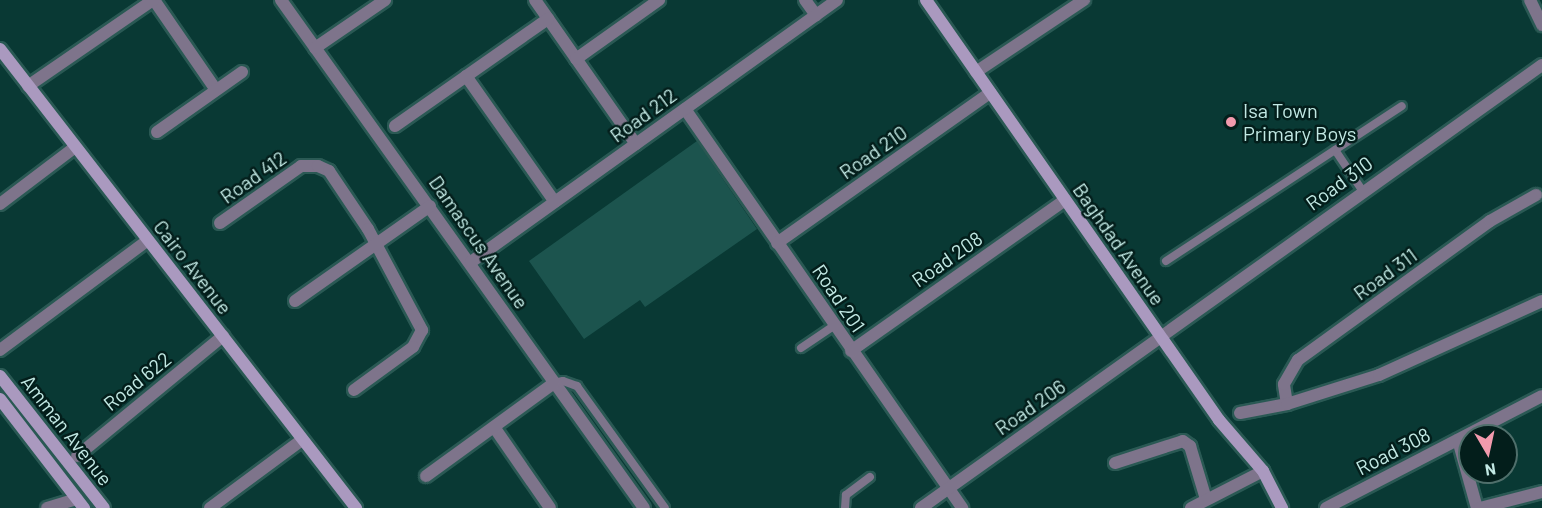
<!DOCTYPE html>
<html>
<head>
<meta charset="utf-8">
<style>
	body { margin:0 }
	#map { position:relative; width:1542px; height:508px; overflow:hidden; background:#093934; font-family:Barlow,sans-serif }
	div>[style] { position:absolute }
	.building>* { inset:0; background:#1c544e }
	.roads { filter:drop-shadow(2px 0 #2a5954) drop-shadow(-2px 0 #2a5954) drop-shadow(0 2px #2a5954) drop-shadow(0 -2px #2a5954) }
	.lane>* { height:8px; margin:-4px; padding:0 4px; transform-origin:4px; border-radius:4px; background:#7e748b }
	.street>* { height:12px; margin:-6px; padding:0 6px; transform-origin:6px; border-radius:6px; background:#7e748b }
	.secondary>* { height:12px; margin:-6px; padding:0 6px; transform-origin:6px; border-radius:6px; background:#aa99bf }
	.dots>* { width:16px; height:16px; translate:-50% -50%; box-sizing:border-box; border:3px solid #031e1b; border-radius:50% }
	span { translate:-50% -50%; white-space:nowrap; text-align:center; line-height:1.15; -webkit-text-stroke:5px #031e1b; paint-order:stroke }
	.poi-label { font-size:20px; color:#c2e9e4 }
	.left { translate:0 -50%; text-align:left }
	.street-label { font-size:20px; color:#c2e9e4 }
	.north { position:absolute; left:1458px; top:424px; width:60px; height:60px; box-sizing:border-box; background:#031e1b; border:2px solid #4f6f6b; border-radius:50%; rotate:171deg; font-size:16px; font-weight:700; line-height:24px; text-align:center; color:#c2e9e4 }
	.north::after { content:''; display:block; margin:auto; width:21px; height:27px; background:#f29aad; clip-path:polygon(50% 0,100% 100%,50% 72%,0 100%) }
</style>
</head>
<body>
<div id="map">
	<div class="building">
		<div style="clip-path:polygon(697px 141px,757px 229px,645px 307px,640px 300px,584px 339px,529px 261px)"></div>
	</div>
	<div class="roads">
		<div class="lane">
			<div style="left:1335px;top:150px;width:48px;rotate:56deg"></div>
			<div style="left:1166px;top:261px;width:282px;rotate:-33.3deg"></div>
			<div style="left:801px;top:348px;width:40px;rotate:-34deg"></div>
			<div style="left:554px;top:383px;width:9px;rotate:-13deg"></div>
			<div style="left:563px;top:381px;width:15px;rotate:20deg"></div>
			<div style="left:577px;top:386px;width:150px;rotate:54.2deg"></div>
			<div style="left:845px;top:508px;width:13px;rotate:-86deg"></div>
			<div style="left:846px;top:495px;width:30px;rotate:-37deg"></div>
		</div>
		<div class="street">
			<div style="left:154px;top:0;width:109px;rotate:55.4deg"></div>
			<div style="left:281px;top:0;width:624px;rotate:54.45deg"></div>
			<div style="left:535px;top:0;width:176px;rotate:55deg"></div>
			<div style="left:805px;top:0;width:19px;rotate:54deg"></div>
			<div style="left:1530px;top:0;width:28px;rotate:64deg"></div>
			<div style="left:315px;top:48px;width:85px;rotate:-34.4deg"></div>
			<div style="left:576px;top:59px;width:102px;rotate:-35.4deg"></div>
			<div style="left:976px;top:72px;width:130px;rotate:-33.7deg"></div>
			<div style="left:466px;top:76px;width:154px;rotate:54.8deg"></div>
			<div style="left:28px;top:86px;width:152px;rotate:-34.5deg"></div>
			<div style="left:685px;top:109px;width:486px;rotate:55.2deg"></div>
			<div style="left:395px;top:126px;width:187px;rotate:-35deg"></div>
			<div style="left:157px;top:132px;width:104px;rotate:-35.2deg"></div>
			<div style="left:0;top:204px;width:94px;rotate:-37.2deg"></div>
			<div style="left:220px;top:223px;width:99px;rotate:-35.1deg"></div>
			<div style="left:301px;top:166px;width:17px"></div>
			<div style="left:318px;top:166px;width:12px;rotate:24deg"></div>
			<div style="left:329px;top:171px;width:70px;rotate:56.1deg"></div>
			<div style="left:368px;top:229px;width:115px;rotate:61.9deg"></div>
			<div style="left:422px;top:330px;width:19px;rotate:118deg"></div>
			<div style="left:413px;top:347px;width:73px;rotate:143.9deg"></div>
			<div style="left:777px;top:243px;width:261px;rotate:-35.2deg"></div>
			<div style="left:471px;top:262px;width:450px;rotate:-35.6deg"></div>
			<div style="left:295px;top:301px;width:165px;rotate:-35.1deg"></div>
			<div style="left:0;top:350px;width:184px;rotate:-36.6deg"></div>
			<div style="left:851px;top:351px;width:262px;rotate:-35.2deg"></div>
			<div style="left:1287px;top:404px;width:20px;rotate:-99deg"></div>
			<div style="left:1284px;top:384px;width:28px;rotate:-60deg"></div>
			<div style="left:1298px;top:360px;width:237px;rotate:-35.9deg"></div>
			<div style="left:1490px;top:221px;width:53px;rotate:-29.5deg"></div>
			<div style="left:1240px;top:413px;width:48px;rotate:-10.8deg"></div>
			<div style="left:1287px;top:404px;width:96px;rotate:-17.5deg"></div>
			<div style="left:1379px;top:375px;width:179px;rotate:-24.4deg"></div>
			<div style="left:494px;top:427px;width:98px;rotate:55.3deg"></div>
			<div style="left:1458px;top:440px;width:71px;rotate:74.4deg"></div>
			<div style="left:77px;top:456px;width:189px;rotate:-39.4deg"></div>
			<div style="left:1115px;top:463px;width:71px;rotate:-17.9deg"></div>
			<div style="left:1183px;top:441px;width:9px;rotate:36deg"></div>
			<div style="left:1190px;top:446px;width:55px;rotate:73.2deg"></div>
			<div style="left:426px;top:476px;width:158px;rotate:-36deg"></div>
			<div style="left:47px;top:508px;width:31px;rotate:-17deg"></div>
			<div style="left:210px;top:508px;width:114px;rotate:-36.5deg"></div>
			<div style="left:921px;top:508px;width:763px;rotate:-35.5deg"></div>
			<div style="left:1191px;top:508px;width:81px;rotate:-27.2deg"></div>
			<div style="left:1326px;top:508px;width:243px;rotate:-27.4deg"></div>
			<div style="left:1480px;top:508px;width:64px;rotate:-14.5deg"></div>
		</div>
		<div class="secondary">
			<div style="left:926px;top:0;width:512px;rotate:55.1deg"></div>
			<div style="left:1219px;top:420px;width:67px;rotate:49.2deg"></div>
			<div style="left:1263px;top:471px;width:42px;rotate:62.8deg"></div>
			<div style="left:0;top:49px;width:581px;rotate:52.2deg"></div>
			<div style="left:0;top:376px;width:168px;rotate:51.8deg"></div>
			<div style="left:0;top:399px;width:138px;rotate:52.4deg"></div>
		</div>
	</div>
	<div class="dots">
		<div style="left:1231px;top:122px;background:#f29aad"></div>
	</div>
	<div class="poi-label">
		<span class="left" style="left:1243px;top:122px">Isa Town<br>Primary Boys</span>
	</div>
	<div class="street-label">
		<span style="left:643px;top:115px;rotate:-36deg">Road 212</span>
		<span style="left:873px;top:152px;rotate:-35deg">Road 210</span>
		<span style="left:253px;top:177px;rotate:-35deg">Road 412</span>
		<span style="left:1339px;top:183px;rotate:-36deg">Road 310</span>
		<span style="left:479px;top:242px;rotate:55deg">Damascus Avenue</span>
		<span style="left:1119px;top:244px;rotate:55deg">Baghdad Avenue</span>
		<span style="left:947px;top:259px;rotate:-35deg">Road 208</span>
		<span style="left:193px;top:267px;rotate:52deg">Cairo Avenue</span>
		<span style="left:1385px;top:274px;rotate:-36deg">Road 311</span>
		<span style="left:839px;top:298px;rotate:56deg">Road 201</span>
		<span style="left:137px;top:381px;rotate:-39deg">Road 622</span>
		<span style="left:1030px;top:407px;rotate:-35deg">Road 206</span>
		<span style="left:67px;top:430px;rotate:52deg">Amman Avenue</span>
		<span style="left:1393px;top:451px;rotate:-27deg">Road 308</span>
	</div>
	<div class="north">N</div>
</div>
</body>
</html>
